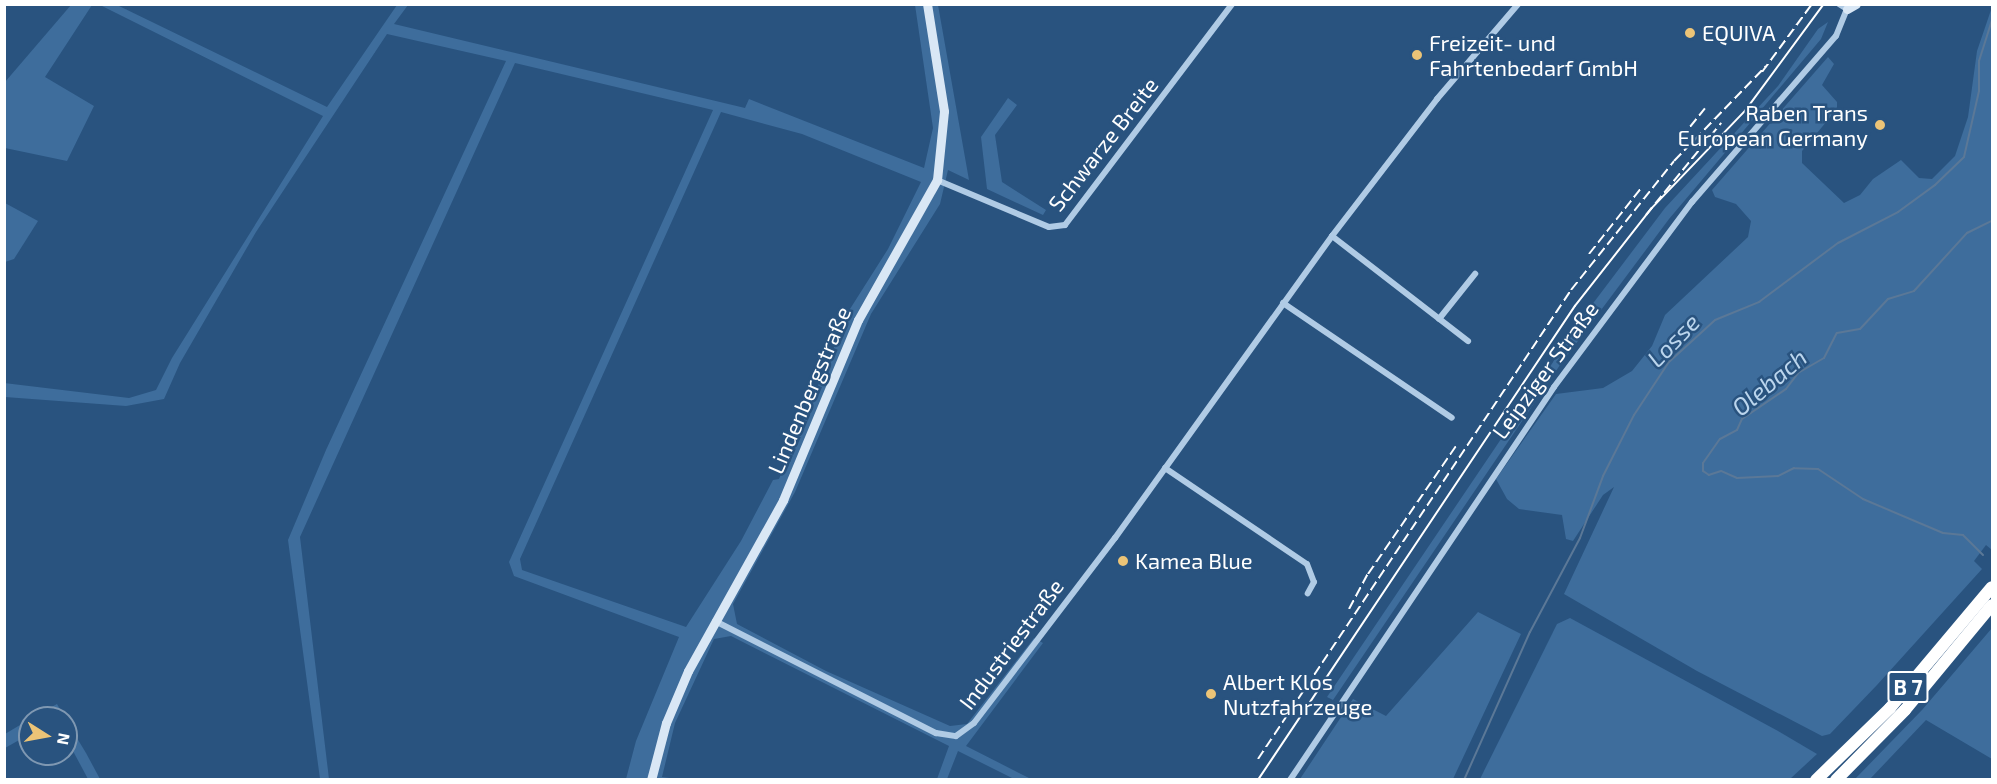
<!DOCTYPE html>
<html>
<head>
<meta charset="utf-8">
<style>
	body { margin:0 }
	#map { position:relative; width:1997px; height:784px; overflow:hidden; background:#29537f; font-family:"Exo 2",sans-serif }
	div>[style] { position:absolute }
	.green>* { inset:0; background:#3e6d9c }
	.stream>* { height:2px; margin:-1px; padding:0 1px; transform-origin:1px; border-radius:1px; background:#5b7897 }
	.street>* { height:6px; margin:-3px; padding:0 3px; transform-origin:3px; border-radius:3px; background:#b0cbe5 }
	.secondary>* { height:9px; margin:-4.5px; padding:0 4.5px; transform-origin:4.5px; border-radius:4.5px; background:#d9e7f5 }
	.highway>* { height:12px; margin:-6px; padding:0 6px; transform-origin:6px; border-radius:6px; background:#fff }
	.tram>* { height:1.5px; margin:-0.75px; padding:0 0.75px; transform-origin:0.75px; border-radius:0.75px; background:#fff }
	.rail>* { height:2px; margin-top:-1px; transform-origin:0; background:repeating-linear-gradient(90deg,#fff 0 10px,transparent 0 14.5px) }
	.dots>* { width:16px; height:16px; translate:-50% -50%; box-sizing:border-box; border:3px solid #29537f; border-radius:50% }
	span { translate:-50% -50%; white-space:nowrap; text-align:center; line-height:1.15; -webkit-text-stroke:5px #29537f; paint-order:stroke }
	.shield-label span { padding:2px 4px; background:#29537f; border:2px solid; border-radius:4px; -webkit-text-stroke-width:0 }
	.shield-label { font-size:21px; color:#fff; font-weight:700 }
	.poi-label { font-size:22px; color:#fff }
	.left { translate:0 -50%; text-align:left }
	.right { translate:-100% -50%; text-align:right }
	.street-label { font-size:22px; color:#fff }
	.water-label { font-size:24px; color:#bbd5ed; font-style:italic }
	.frame { position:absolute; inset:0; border:6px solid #fff; pointer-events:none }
	.north { position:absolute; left:18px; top:706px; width:60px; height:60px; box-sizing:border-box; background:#29537f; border:2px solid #7f98b2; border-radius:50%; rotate:101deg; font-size:16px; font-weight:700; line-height:24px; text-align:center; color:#fff }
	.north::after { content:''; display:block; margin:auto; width:21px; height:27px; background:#ecc477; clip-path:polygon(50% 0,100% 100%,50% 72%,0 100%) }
</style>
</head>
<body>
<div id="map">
	<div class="green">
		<div style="clip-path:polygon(71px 5px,92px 5px,45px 77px,94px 106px,67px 161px,5px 148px,5px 82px)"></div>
		<div style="clip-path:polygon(evenodd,100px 5px,117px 5px,327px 107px,397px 5px,408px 5px,394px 24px,745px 108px,749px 99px,924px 168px,933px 128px,915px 5px,938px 5px,969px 180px,948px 170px,940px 204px,871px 314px,795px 492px,733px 604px,737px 624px,826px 671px,950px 726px,967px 724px,1034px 638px,1043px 643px,966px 746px,1031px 779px,1014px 779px,958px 751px,947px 779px,937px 779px,949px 746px,731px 636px,714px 639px,675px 723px,662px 777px,677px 779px,626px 779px,636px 741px,679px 637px,514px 576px,509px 562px,713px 110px,515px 63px,300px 537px,329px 779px,320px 779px,288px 540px,326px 450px,506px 61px,387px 34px,256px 232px,180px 363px,164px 399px,126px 406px,5px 397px,4px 383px,129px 398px,156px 390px,172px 358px,323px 116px,100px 5px,721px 112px,802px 134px,921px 182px,888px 249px,850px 309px,779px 479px,773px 480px,741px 541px,686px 627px,522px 570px,520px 559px,721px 112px)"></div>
		<div style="clip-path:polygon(1992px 7px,1992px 550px,1986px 545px,1974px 561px,1982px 569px,1877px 685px,1830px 734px,1822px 736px,1697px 671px,1564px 594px,1614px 487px,1603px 495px,1573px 541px,1566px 539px,1562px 515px,1519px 509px,1507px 499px,1496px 479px,1556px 394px,1603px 388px,1632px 371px,1652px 346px,1665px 315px,1748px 237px,1751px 221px,1736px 204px,1715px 197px,1712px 190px,1828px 57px,1834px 64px,1822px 85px,1837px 102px,1837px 109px,1802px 151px,1802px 163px,1844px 203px,1860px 195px,1873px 179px,1901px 160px,1919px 178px,1932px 179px,1955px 156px,1968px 117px,1977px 51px)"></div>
		<div style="clip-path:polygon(1828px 22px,1821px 39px,1669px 219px,1560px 365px,1333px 700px,1327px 697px,1588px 310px,1665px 208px,1778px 86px,1818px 29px)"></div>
		<div style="clip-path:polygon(1008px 98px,1017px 105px,995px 135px,1002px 182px,1046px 210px,1043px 215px,987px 189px,981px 137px)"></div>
		<div style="clip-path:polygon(5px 203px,38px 221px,14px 259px,5px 262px)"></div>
		<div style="clip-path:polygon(1478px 612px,1521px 634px,1453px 779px,1300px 779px,1353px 699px,1386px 716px)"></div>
		<div style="clip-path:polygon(1570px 618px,1778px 731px,1817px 754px,1790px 779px,1480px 779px,1557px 624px)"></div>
		<div style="clip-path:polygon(1992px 628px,1992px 759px,1926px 720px,1870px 779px,1855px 779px,1922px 710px)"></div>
		<div style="clip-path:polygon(57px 704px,65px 718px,32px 718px)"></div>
		<div style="clip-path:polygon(30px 719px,30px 734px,5px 748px,5px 734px)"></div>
		<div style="clip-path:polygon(66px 720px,86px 753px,100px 779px,88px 779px,66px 738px)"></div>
	</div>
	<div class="stream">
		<div style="left:1983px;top:555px;width:28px;rotate:-135deg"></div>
		<div style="left:1963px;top:535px;width:20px;rotate:-174deg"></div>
		<div style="left:1943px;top:533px;width:87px;rotate:-157deg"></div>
		<div style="left:1863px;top:499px;width:54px;rotate:-146.3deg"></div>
		<div style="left:1818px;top:469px;width:24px;rotate:-178deg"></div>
		<div style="left:1794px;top:468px;width:18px;rotate:153deg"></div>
		<div style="left:1778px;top:476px;width:41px;rotate:177.2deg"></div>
		<div style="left:1737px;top:478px;width:17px;rotate:-156deg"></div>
		<div style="left:1721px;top:471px;width:13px;rotate:162deg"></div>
		<div style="left:1709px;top:475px;width:7px;rotate:-146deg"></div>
		<div style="left:1703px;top:471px;width:8px;rotate:-90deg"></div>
		<div style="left:1703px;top:463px;width:29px;rotate:-55deg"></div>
		<div style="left:1720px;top:439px;width:19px;rotate:-28deg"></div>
		<div style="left:1737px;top:430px;width:12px;rotate:-66deg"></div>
		<div style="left:1742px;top:419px;width:53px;rotate:-34.3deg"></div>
		<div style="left:1786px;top:389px;width:20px;rotate:-53deg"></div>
		<div style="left:1798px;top:373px;width:30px;rotate:-30deg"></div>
		<div style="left:1824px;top:358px;width:28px;rotate:-63deg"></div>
		<div style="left:1837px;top:333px;width:23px;rotate:-10deg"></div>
		<div style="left:1860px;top:329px;width:41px;rotate:-47deg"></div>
		<div style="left:1888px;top:299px;width:27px;rotate:-17deg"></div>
		<div style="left:1914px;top:291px;width:79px;rotate:-47.6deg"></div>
		<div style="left:1967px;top:233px;width:28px;rotate:-26deg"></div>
		<div style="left:1464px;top:780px;width:162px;rotate:-66deg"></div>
		<div style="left:1530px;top:632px;width:106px;rotate:-62deg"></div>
		<div style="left:1580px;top:538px;width:66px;rotate:-69.6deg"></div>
		<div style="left:1603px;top:476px;width:68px;rotate:-63.1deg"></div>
		<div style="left:1634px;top:415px;width:64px;rotate:-56.6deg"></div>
		<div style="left:1669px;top:362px;width:62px;rotate:-42.4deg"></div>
		<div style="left:1715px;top:320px;width:48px;rotate:-22.2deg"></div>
		<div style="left:1759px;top:302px;width:99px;rotate:-36.8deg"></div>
		<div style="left:1838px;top:243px;width:68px;rotate:-27.3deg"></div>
		<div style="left:1898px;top:212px;width:46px;rotate:-36.1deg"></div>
		<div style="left:1935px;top:185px;width:40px;rotate:-44deg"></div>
		<div style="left:1964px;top:157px;width:68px;rotate:-77.2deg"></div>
		<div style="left:1979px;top:91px;width:30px;rotate:-90deg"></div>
		<div style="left:1979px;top:61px;width:43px;rotate:-72.4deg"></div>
	</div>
	<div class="street">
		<div style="left:937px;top:180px;width:121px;rotate:22.8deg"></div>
		<div style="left:1049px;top:227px;width:16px;rotate:-7deg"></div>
		<div style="left:1065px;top:225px;width:277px;rotate:-52.9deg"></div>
		<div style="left:1332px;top:236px;width:172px;rotate:37.7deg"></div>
		<div style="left:1283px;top:303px;width:204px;rotate:34.2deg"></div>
		<div style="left:1439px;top:319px;width:58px;rotate:-51.3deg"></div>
		<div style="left:1165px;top:468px;width:171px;rotate:34.1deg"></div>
		<div style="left:1307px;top:564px;width:19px;rotate:69deg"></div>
		<div style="left:1314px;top:582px;width:13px;rotate:119deg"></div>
		<div style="left:715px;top:621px;width:248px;rotate:26.9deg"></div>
		<div style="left:936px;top:733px;width:20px;rotate:9deg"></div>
		<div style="left:956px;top:736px;width:22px;rotate:-36deg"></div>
		<div style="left:974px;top:723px;width:233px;rotate:-52.7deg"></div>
		<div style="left:1115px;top:538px;width:372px;rotate:-54.3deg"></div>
		<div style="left:1332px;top:236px;width:173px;rotate:-52.5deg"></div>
		<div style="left:1437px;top:99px;width:125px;rotate:-49.5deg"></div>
		<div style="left:1290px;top:780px;width:473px;rotate:-56.1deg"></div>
		<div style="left:1554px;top:387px;width:231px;rotate:-53.3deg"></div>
		<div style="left:1692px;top:202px;width:220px;rotate:-49.1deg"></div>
		<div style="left:1836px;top:36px;width:29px;rotate:-68deg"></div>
		<div style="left:1847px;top:9px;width:9px;rotate:-148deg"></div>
	</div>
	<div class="secondary">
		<div style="left:1847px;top:9px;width:10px;rotate:-29deg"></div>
		<div style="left:651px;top:780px;width:59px;rotate:-75.3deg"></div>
		<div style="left:666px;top:723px;width:56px;rotate:-67.1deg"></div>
		<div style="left:688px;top:671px;width:196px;rotate:-60.9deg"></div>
		<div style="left:783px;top:500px;width:195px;rotate:-67.4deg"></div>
		<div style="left:858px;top:320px;width:161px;rotate:-60.6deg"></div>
		<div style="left:937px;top:180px;width:69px;rotate:-84.2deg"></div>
		<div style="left:944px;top:111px;width:108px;rotate:-99deg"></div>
	</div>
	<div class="highway">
		<div style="left:1816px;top:780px;width:103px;rotate:-44.2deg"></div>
		<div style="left:1890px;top:708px;width:158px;rotate:-49.9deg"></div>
		<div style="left:1836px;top:780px;width:98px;rotate:-45.4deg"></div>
		<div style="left:1905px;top:710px;width:136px;rotate:-50.4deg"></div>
	</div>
	<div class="tram">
		<div style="left:1258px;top:780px;width:570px;rotate:-56.23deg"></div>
		<div style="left:1575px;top:306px;width:123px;rotate:-51.9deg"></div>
		<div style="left:1651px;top:209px;width:136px;rotate:-46.2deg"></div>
		<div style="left:1745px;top:111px;width:133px;rotate:-53.6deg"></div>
	</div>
	<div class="rail">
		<div style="left:1762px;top:72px;width:84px;rotate:-53.7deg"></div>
		<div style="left:1681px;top:138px;width:38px;rotate:-51deg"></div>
		<div style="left:1646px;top:215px;width:119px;rotate:-50.8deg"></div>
		<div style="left:1589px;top:254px;width:85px;rotate:-51.7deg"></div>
		<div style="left:1349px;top:609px;width:40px;rotate:-62deg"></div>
		<div style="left:1368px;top:574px;width:155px;rotate:-55.5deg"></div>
		<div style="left:1258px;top:759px;width:564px;rotate:-56.28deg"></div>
		<div style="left:1571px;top:290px;width:165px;rotate:-51.4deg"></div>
		<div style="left:1674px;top:161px;width:132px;rotate:-45.9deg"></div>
	</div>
	<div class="dots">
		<div style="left:1690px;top:33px;background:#ecc477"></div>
		<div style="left:1417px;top:55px;background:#ecc477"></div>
		<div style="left:1880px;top:125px;background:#ecc477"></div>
		<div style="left:1123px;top:561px;background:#ecc477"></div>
		<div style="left:1211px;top:694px;background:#ecc477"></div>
	</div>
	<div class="shield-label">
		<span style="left:1908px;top:687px">B 7</span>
	</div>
	<div class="poi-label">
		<span class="left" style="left:1702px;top:33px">EQUIVA</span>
		<span class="left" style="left:1429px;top:55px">Freizeit- und<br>Fahrtenbedarf GmbH</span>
		<span class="right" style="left:1868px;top:125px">Raben Trans<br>European Germany</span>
		<span class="left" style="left:1135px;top:561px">Kamea Blue</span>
		<span class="left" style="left:1223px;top:694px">Albert Klos<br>Nutzfahrzeuge</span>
	</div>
	<div class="street-label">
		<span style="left:1103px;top:144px;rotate:-52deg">Schwarze Breite</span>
		<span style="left:1545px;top:370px;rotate:-54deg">Leipziger Straße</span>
		<span style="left:809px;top:390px;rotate:-67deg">Lindenbergstraße</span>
		<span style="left:1011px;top:644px;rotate:-53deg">Industriestraße</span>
	</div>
	<div class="water-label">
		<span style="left:1673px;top:340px;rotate:-46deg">Losse</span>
		<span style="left:1769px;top:382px;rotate:-40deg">Olebach</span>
	</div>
	<div class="frame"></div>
	<div class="north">N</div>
</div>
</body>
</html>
